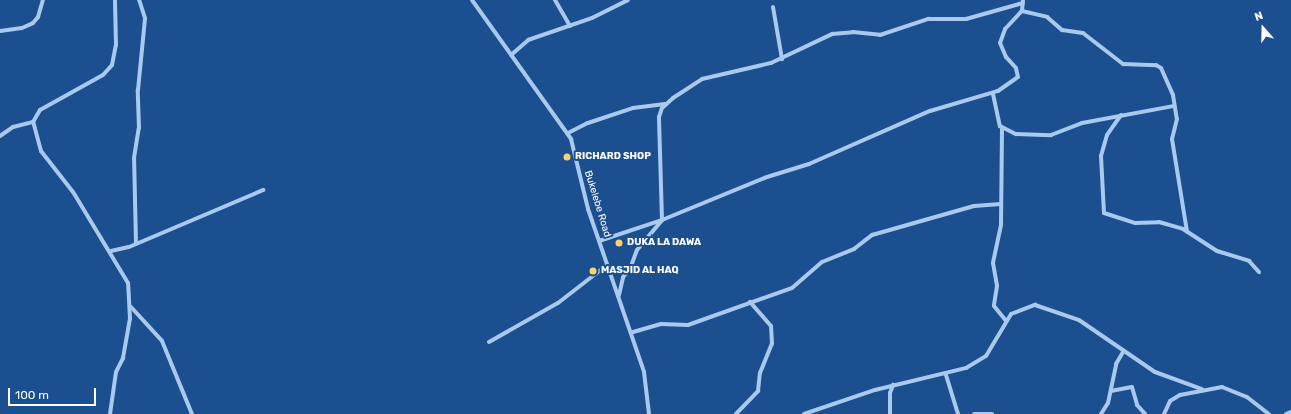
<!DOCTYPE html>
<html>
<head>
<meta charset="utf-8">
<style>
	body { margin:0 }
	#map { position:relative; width:1291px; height:414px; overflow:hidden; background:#1b4f8f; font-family:Rubik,sans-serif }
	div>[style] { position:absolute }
	.minor>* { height:4px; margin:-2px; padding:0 2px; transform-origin:2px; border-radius:2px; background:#a9c9ee }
	.dots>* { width:11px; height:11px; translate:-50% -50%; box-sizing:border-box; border:2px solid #1b4f8f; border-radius:50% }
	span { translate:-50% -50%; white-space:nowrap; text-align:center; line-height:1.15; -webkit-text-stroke:4px #1b4f8f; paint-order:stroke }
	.poi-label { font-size:10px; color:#fff; font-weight:700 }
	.left { translate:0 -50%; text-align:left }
	.street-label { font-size:10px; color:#fff }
	.north { position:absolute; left:1243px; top:8px; width:40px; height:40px; -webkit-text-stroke:3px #1b4f8f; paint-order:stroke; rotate:340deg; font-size:11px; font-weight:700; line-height:16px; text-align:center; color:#fff }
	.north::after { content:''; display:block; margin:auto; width:14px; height:18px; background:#fff; clip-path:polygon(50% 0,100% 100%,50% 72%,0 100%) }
	.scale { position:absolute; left:8px; top:388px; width:88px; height:18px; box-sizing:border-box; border:2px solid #fff; border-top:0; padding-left:5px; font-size:12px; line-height:14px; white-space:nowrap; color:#fff; -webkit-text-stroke:3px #1b4f8f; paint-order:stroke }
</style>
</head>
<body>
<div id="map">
	<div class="minor">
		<div style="left:472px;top:0;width:171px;rotate:54.5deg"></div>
		<div style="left:571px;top:139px;width:72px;rotate:76.3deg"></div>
		<div style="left:588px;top:209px;width:172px;rotate:71deg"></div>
		<div style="left:644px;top:372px;width:42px;rotate:83.2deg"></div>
		<div style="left:555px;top:0;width:30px;rotate:60deg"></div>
		<div style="left:773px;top:7px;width:53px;rotate:80.2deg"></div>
		<div style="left:1022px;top:11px;width:26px;rotate:13deg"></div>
		<div style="left:1047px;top:17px;width:20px;rotate:41deg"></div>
		<div style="left:1062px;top:30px;width:21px;rotate:8deg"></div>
		<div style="left:1083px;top:33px;width:51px;rotate:37.8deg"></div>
		<div style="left:1123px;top:64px;width:33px;rotate:2deg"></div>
		<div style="left:1156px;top:65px;width:6px;rotate:31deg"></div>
		<div style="left:1161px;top:68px;width:30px;rotate:66deg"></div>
		<div style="left:1173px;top:95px;width:24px;rotate:81deg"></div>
		<div style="left:1177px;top:119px;width:21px;rotate:104deg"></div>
		<div style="left:1172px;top:139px;width:94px;rotate:80.8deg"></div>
		<div style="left:0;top:31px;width:22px;rotate:-8deg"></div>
		<div style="left:22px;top:28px;width:12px;rotate:-24deg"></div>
		<div style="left:33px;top:23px;width:8px;rotate:-50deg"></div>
		<div style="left:38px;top:17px;width:18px;rotate:-74deg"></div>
		<div style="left:511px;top:55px;width:23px;rotate:-41deg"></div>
		<div style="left:528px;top:40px;width:68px;rotate:-19deg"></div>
		<div style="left:592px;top:18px;width:40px;rotate:-26.6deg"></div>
		<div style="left:993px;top:94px;width:33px;rotate:78deg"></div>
		<div style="left:1000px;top:126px;width:18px;rotate:27deg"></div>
		<div style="left:1016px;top:134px;width:35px;rotate:2deg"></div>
		<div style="left:1051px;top:135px;width:33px;rotate:-21deg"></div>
		<div style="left:1082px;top:123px;width:94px;rotate:-10.5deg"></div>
		<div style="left:1121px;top:115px;width:24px;rotate:125deg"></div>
		<div style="left:1107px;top:135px;width:22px;rotate:106deg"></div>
		<div style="left:1101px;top:156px;width:57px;rotate:87deg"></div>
		<div style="left:1104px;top:213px;width:33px;rotate:18deg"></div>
		<div style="left:1135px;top:223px;width:24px;rotate:-2deg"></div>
		<div style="left:1159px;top:222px;width:25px;rotate:16deg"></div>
		<div style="left:1183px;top:229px;width:40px;rotate:32.9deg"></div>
		<div style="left:1217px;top:251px;width:34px;rotate:17deg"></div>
		<div style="left:1249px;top:261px;width:15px;rotate:48deg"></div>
		<div style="left:1002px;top:129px;width:96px;rotate:90.6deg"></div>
		<div style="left:1001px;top:225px;width:39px;rotate:102deg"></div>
		<div style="left:993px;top:263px;width:23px;rotate:80deg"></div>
		<div style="left:997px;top:286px;width:20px;rotate:99deg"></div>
		<div style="left:994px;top:306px;width:19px;rotate:51deg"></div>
		<div style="left:568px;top:133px;width:22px;rotate:-27deg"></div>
		<div style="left:588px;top:123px;width:47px;rotate:-18.4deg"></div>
		<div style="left:633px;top:108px;width:32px;rotate:-7deg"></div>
		<div style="left:0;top:136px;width:16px;rotate:-35deg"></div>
		<div style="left:13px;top:127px;width:21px;rotate:-14deg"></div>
		<div style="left:599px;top:241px;width:66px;rotate:-18.4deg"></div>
		<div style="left:662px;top:220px;width:113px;rotate:-22.3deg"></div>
		<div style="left:767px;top:177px;width:44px;rotate:-17.2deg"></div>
		<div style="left:809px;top:164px;width:132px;rotate:-23.7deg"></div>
		<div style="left:930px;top:111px;width:71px;rotate:-16.4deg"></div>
		<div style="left:998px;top:91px;width:24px;rotate:-35deg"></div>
		<div style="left:1018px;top:77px;width:9px;rotate:-103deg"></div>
		<div style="left:1016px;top:68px;width:15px;rotate:-132deg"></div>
		<div style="left:1006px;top:57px;width:15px;rotate:-113deg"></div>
		<div style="left:1000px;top:43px;width:15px;rotate:-70deg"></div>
		<div style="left:1005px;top:29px;width:25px;rotate:-47deg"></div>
		<div style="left:1022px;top:11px;width:11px;rotate:-85deg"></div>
		<div style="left:136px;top:243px;width:85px;rotate:-91.3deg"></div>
		<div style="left:134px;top:158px;width:30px;rotate:-81deg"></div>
		<div style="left:139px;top:128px;width:38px;rotate:-92deg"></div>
		<div style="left:138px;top:90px;width:72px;rotate:-84.4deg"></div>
		<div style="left:145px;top:18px;width:19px;rotate:-108deg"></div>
		<div style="left:111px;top:251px;width:18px;rotate:-13deg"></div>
		<div style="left:129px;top:247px;width:146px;rotate:-23deg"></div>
		<div style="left:619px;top:295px;width:18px;rotate:-77deg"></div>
		<div style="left:623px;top:277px;width:11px;rotate:-49deg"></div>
		<div style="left:630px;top:269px;width:20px;rotate:-70deg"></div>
		<div style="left:637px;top:250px;width:39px;rotate:-50deg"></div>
		<div style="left:662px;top:220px;width:103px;rotate:-91.7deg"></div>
		<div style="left:659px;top:117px;width:9px;rotate:-72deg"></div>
		<div style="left:662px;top:108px;width:15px;rotate:-42deg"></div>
		<div style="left:673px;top:98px;width:35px;rotate:-33deg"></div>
		<div style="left:702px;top:79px;width:71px;rotate:-13.1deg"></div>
		<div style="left:771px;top:63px;width:68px;rotate:-25.4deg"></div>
		<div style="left:832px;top:34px;width:21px;rotate:-5deg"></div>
		<div style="left:853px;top:32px;width:27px;rotate:6deg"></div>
		<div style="left:880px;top:35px;width:51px;rotate:-18.4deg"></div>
		<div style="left:928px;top:19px;width:38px"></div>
		<div style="left:966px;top:19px;width:59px;rotate:-15.7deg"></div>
		<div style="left:131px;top:307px;width:46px;rotate:47.6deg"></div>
		<div style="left:162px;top:341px;width:79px;rotate:67.7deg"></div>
		<div style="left:633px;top:332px;width:29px;rotate:-16deg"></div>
		<div style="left:661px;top:324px;width:27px;rotate:2deg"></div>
		<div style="left:688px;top:325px;width:110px;rotate:-19.6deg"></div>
		<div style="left:792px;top:288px;width:40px;rotate:-41deg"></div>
		<div style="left:822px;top:262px;width:35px;rotate:-22deg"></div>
		<div style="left:854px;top:249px;width:23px;rotate:-38deg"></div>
		<div style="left:872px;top:235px;width:106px;rotate:-15.9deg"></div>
		<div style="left:974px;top:206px;width:27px;rotate:-4deg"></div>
		<div style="left:489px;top:342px;width:79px;rotate:-29.5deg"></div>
		<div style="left:558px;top:303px;width:62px;rotate:-37.8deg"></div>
		<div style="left:946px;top:375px;width:41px;rotate:72.9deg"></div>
		<div style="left:1111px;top:391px;width:21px;rotate:-11deg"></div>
		<div style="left:1132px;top:387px;width:19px;rotate:74deg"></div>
		<div style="left:1137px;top:405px;width:12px;rotate:48deg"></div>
		<div style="left:110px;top:414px;width:42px;rotate:-81.9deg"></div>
		<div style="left:116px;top:372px;width:16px;rotate:-63deg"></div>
		<div style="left:123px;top:358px;width:40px;rotate:-80deg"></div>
		<div style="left:130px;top:319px;width:36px;rotate:-93deg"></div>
		<div style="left:128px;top:283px;width:106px;rotate:-121.1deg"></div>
		<div style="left:73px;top:192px;width:52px;rotate:-128deg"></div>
		<div style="left:41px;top:151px;width:30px;rotate:-105deg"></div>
		<div style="left:33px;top:122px;width:14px;rotate:-60deg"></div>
		<div style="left:40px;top:110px;width:72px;rotate:-29.1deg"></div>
		<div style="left:103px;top:75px;width:13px;rotate:-48deg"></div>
		<div style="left:112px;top:65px;width:20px;rotate:-79deg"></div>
		<div style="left:116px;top:45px;width:45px;rotate:-91.3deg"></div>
		<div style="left:736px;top:414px;width:32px;rotate:-46deg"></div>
		<div style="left:758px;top:391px;width:18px;rotate:-84deg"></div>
		<div style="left:760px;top:373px;width:31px;rotate:-68deg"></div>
		<div style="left:772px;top:344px;width:18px;rotate:-93deg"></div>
		<div style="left:771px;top:326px;width:32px;rotate:-131deg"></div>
		<div style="left:804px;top:414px;width:75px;rotate:-18.7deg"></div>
		<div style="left:875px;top:390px;width:94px;rotate:-13.6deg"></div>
		<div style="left:966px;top:368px;width:23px;rotate:-31deg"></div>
		<div style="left:986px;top:356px;width:49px;rotate:-59.2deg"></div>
		<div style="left:1011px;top:314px;width:26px;rotate:-21deg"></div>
		<div style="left:1035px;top:305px;width:46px;rotate:18.8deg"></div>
		<div style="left:1079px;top:320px;width:92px;rotate:34.4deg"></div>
		<div style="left:1155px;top:372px;width:50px;rotate:19.9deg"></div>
		<div style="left:890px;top:414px;width:21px;rotate:-90deg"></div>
		<div style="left:890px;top:393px;width:9px;rotate:-69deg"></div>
		<div style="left:974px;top:414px;width:18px"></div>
		<div style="left:1101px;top:414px;width:13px;rotate:-58deg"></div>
		<div style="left:1108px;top:403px;width:40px;rotate:-78deg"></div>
		<div style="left:1116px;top:364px;width:14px;rotate:-60deg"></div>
		<div style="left:1164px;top:414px;width:14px;rotate:-65deg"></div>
		<div style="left:1170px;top:401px;width:12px;rotate:-31deg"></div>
		<div style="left:1180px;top:395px;width:43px;rotate:-10.8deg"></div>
		<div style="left:1222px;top:387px;width:27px;rotate:22deg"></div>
		<div style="left:1247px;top:397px;width:28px;rotate:38deg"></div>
		<div style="left:1286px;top:414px;width:5px;rotate:-22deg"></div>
	</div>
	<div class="dots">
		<div style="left:567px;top:157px;background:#ffd166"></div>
		<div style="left:619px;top:243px;background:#ffd166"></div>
		<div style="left:593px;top:271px;background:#ffd166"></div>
	</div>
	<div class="poi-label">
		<span class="left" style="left:575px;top:157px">RICHARD SHOP</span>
		<span class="left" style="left:627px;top:243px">DUKA LA DAWA</span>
		<span class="left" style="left:601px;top:271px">MASJID AL HAQ</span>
	</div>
	<div class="street-label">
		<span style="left:597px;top:204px;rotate:73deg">Bukelebe Road</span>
	</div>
	<div class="north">N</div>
	<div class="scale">100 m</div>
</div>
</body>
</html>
